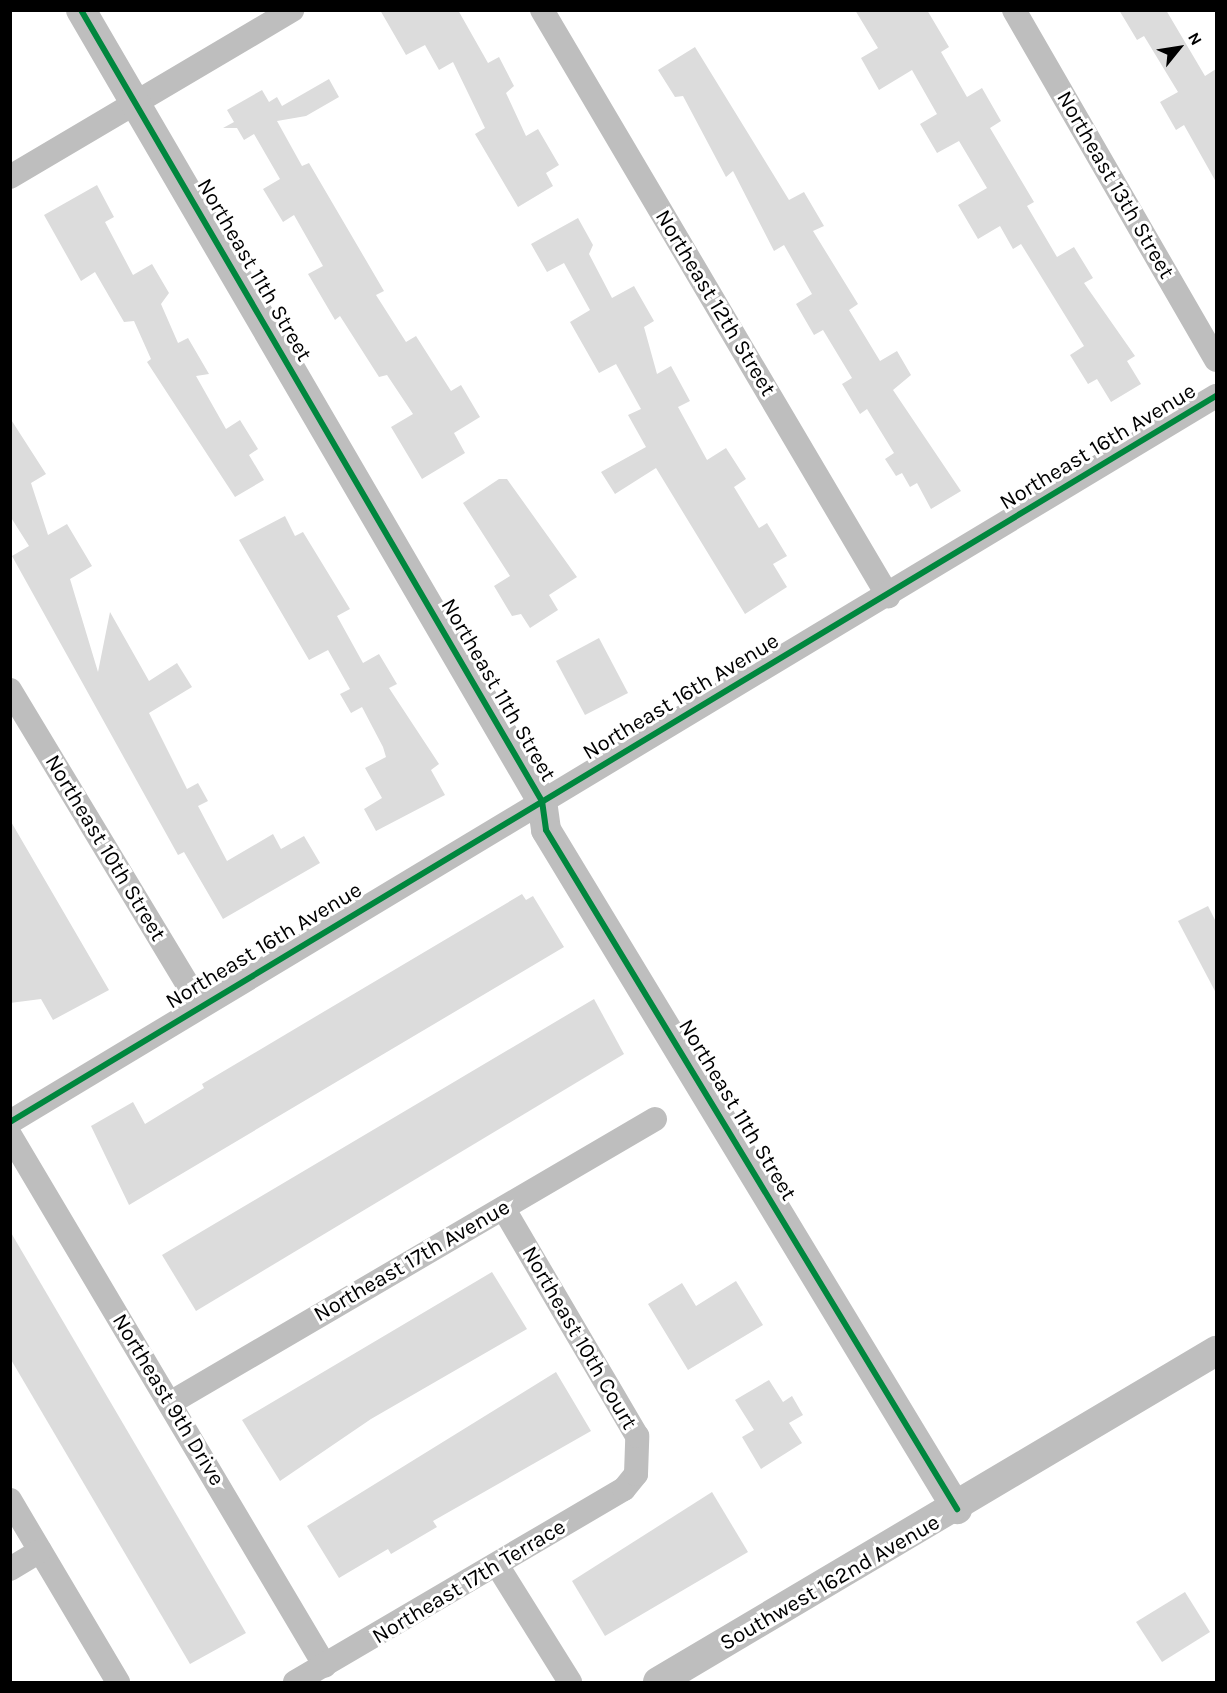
<!DOCTYPE html>
<html>
<head>
<meta charset="utf-8">
<style>
	body { margin:0 }
	#map { position:relative; width:1227px; height:1693px; overflow:hidden; background:#fff; font-family:Karla,sans-serif }
	div>[style] { position:absolute }
	.building>* { inset:0; background:#dcdcdc }
	.minor>* { height:24px; margin:-12px; padding:0 12px; transform-origin:12px; border-radius:12px; background:#bebebe }
	.tertiary>* { height:30px; margin:-15px; padding:0 15px; transform-origin:15px; border-radius:15px; background:#bebebe }
	.cycleway>* { height:6px; margin:-3px; padding:0 3px; transform-origin:3px; border-radius:3px; background:#00873e }
	span { translate:-50% -50%; white-space:nowrap; text-align:center; line-height:1.15; -webkit-text-stroke:6px #fff; paint-order:stroke }
	.street-label { font-size:22px; color:#000 }
	.frame { position:absolute; inset:0; border:12px solid #000; pointer-events:none }
	.north { position:absolute; left:1149px; top:18px; width:60px; height:60px; -webkit-text-stroke:4px #fff; paint-order:stroke; rotate:60deg; font-size:16px; font-weight:700; line-height:24px; text-align:center; color:#000 }
	.north::after { content:''; display:block; margin:auto; width:21px; height:27px; background:#000; clip-path:polygon(50% 0,100% 100%,50% 72%,0 100%) }
</style>
</head>
<body>
<div id="map">
	<div class="building">
		<div style="clip-path:polygon(380px 10px,458px 10px,488px 63px,499px 57px,514px 86px,506px 93px,526px 136px,538px 129px,559px 165px,546px 173px,553px 186px,518px 207px,475px 134px,485px 128px,453px 62px,439px 70px,425px 45px,406px 55px)"></div>
		<div style="clip-path:polygon(855px 10px,927px 10px,949px 47px,941px 52px,967px 97px,982px 88px,1001px 121px,990px 128px,1034px 202px,1027px 206px,1057px 257px,1074px 247px,1093px 278px,1084px 283px,1135px 356px,1127px 361px,1141px 384px,1111px 402px,1097px 379px,1088px 384px,1070px 355px,1084px 346px,1021px 244px,1013px 249px,1000px 226px,978px 239px,958px 205px,987px 188px,959px 141px,937px 153px,920px 124px,937px 114px,912px 70px,879px 90px,861px 58px,878px 48px)"></div>
		<div style="clip-path:polygon(1119px 10px,1166px 10px,1205px 76px,1216px 69px,1216px 182px,1184px 125px,1176px 130px,1160px 102px,1178px 92px,1144px 36px,1137px 40px)"></div>
		<div style="clip-path:polygon(695px 47px,789px 200px,804px 192px,824px 226px,813px 231px,858px 304px,849px 310px,880px 361px,897px 351px,911px 375px,893px 390px,961px 491px,931px 509px,917px 483px,910px 487px,902px 473px,896px 476px,885px 459px,894px 453px,867px 409px,860px 414px,842px 384px,852px 378px,823px 330px,814px 335px,796px 304px,812px 294px,784px 245px,774px 251px,733px 171px,726px 177px,683px 96px,675px 97px,658px 70px)"></div>
		<div style="clip-path:polygon(329px 79px,339px 97px,306px 116px,277px 121px,302px 166px,309px 163px,384px 291px,376px 295px,406px 342px,416px 336px,451px 391px,461px 385px,480px 417px,454px 433px,465px 453px,422px 479px,391px 427px,413px 414px,387px 375px,379px 377px,340px 316px,335px 320px,308px 274px,323px 266px,294px 215px,283px 222px,263px 189px,280px 179px,254px 134px,244px 140px,237px 128px,223px 128px,234px 122px,227px 110px,262px 90px,269px 102px,277px 97px,282px 106px)"></div>
		<div style="clip-path:polygon(97px 185px,114px 217px,105px 222px,133px 275px,152px 264px,169px 293px,161px 304px,178px 343px,188px 338px,209px 374px,196px 376px,226px 429px,240px 420px,258px 449px,249px 455px,264px 480px,235px 497px,147px 362px,151px 359px,134px 321px,124px 322px,95px 272px,81px 281px,44px 215px)"></div>
		<div style="clip-path:polygon(578px 218px,593px 245px,589px 254px,612px 298px,634px 286px,654px 321px,644px 327px,657px 374px,671px 366px,690px 401px,678px 407px,707px 460px,726px 448px,746px 479px,734px 487px,759px 528px,767px 523px,787px 556px,773px 564px,787px 587px,745px 614px,656px 468px,615px 494px,601px 472px,646px 447px,628px 415px,641px 409px,616px 364px,599px 373px,570px 322px,590px 310px,564px 263px,547px 272px,531px 244px)"></div>
		<div style="clip-path:polygon(10px 418px,46px 474px,31px 483px,48px 535px,67px 524px,92px 566px,70px 579px,98px 672px,110px 612px,149px 681px,177px 663px,192px 687px,149px 713px,187px 789px,198px 783px,208px 801px,198px 806px,227px 861px,273px 834px,281px 849px,304px 836px,320px 863px,223px 919px,184px 852px,178px 855px,12px 556px,29px 546px,10px 516px)"></div>
		<div style="clip-path:polygon(499px 479px,507px 479px,577px 577px,549px 595px,558px 610px,530px 628px,521px 614px,512px 616px,494px 586px,510px 576px,463px 503px)"></div>
		<div style="clip-path:polygon(285px 516px,295px 536px,303px 532px,350px 609px,337px 616px,363px 663px,379px 654px,397px 684px,389px 688px,439px 764px,431px 770px,445px 795px,376px 831px,364px 809px,382px 798px,365px 768px,386px 757px,383px 747px,362px 707px,351px 713px,340px 694px,350px 689px,328px 650px,309px 660px,239px 540px)"></div>
		<div style="clip-path:polygon(599px 638px,628px 693px,585px 715px,556px 661px)"></div>
		<div style="clip-path:polygon(10px 820px,109px 990px,53px 1020px,41px 999px,10px 1003px)"></div>
		<div style="clip-path:polygon(522px 894px,526px 900px,533px 896px,564px 947px,129px 1205px,91px 1126px,133px 1102px,145px 1124px,204px 1088px,202px 1084px)"></div>
		<div style="clip-path:polygon(1208px 906px,1216px 922px,1216px 993px,1178px 921px)"></div>
		<div style="clip-path:polygon(594px 999px,624px 1054px,196px 1311px,162px 1255px)"></div>
		<div style="clip-path:polygon(10px 1231px,246px 1633px,190px 1664px,10px 1358px)"></div>
		<div style="clip-path:polygon(492px 1272px,527px 1329px,371px 1419px,280px 1481px,242px 1420px)"></div>
		<div style="clip-path:polygon(736px 1281px,763px 1325px,688px 1370px,648px 1304px,682px 1283px,696px 1306px)"></div>
		<div style="clip-path:polygon(556px 1372px,591px 1431px,433px 1521px,437px 1527px,391px 1554px,388px 1549px,339px 1578px,307px 1526px)"></div>
		<div style="clip-path:polygon(769px 1380px,783px 1402px,792px 1396px,803px 1415px,789px 1423px,802px 1443px,761px 1469px,742px 1437px,754px 1430px,735px 1400px)"></div>
		<div style="clip-path:polygon(712px 1492px,748px 1552px,605px 1636px,572px 1581px)"></div>
		<div style="clip-path:polygon(1185px 1592px,1210px 1632px,1162px 1662px,1136px 1622px)"></div>
	</div>
	<div class="minor">
		<div style="left:542px;top:10px;width:681px;rotate:59.44deg"></div>
		<div style="left:1014px;top:10px;width:404px;rotate:60deg"></div>
		<div style="left:10px;top:177px;width:328px;rotate:-30.6deg"></div>
		<div style="left:10px;top:690px;width:368px;rotate:58.9deg"></div>
		<div style="left:10px;top:1122px;width:1408px;rotate:-31.05deg"></div>
		<div style="left:10px;top:1135px;width:617px;rotate:59.32deg"></div>
		<div style="left:170px;top:1403px;width:562px;rotate:-30.35deg"></div>
		<div style="left:10px;top:1500px;width:212px;rotate:59.3deg"></div>
		<div style="left:497px;top:1565px;width:138px;rotate:58deg"></div>
		<div style="left:10px;top:1569px;width:35px;rotate:-31deg"></div>
		<div style="left:295px;top:1682px;width:381px;rotate:-30.4deg"></div>
		<div style="left:624px;top:1489px;width:19px;rotate:-51deg"></div>
		<div style="left:636px;top:1474px;width:38px;rotate:-88deg"></div>
		<div style="left:637px;top:1436px;width:264px;rotate:-120.4deg"></div>
	</div>
	<div class="tertiary">
		<div style="left:81px;top:10px;width:916px;rotate:59.77deg"></div>
		<div style="left:542px;top:801px;width:29px;rotate:82deg"></div>
		<div style="left:546px;top:830px;width:794px;rotate:58.81deg"></div>
		<div style="left:658px;top:1682px;width:649px;rotate:-30.68deg"></div>
	</div>
	<div class="cycleway">
		<div style="left:81px;top:10px;width:916px;rotate:59.77deg"></div>
		<div style="left:542px;top:801px;width:29px;rotate:82deg"></div>
		<div style="left:546px;top:830px;width:794px;rotate:58.81deg"></div>
		<div style="left:10px;top:1122px;width:1408px;rotate:-31.05deg"></div>
	</div>
	<div class="street-label">
		<span style="left:1115px;top:185px;rotate:60deg">Northeast 13th Street</span>
		<span style="left:254px;top:270px;rotate:60deg">Northeast 11th Street</span>
		<span style="left:715px;top:303px;rotate:59deg">Northeast 12th Street</span>
		<span style="left:1098px;top:447px;rotate:-31deg">Northeast 16th Avenue</span>
		<span style="left:498px;top:690px;rotate:60deg">Northeast 11th Street</span>
		<span style="left:681px;top:697px;rotate:-31deg">Northeast 16th Avenue</span>
		<span style="left:105px;top:848px;rotate:59deg">Northeast 10th Street</span>
		<span style="left:264px;top:946px;rotate:-31deg">Northeast 16th Avenue</span>
		<span style="left:737px;top:1110px;rotate:59deg">Northeast 11th Street</span>
		<span style="left:412px;top:1261px;rotate:-30deg">Northeast 17th Avenue</span>
		<span style="left:579px;top:1338px;rotate:60deg">Northeast 10th Court</span>
		<span style="left:168px;top:1400px;rotate:59deg">Northeast 9th Drive</span>
		<span style="left:469px;top:1582px;rotate:-31deg">Northeast 17th Terrace</span>
		<span style="left:830px;top:1583px;rotate:-30deg">Southwest 162nd Avenue</span>
	</div>
	<div class="frame"></div>
	<div class="north">N</div>
</div>
</body>
</html>
